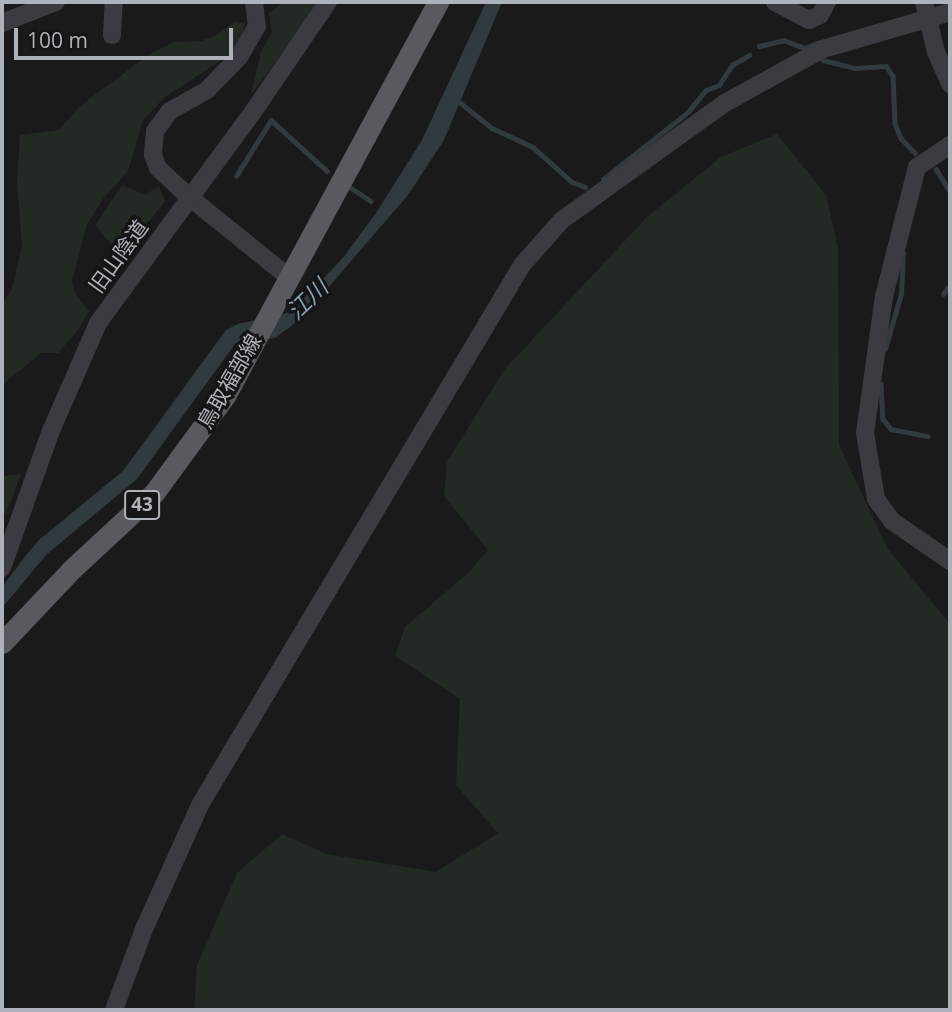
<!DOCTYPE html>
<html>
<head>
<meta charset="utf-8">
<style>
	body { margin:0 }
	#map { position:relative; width:952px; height:1012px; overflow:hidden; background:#1a1a1c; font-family:"Open Sans","Noto Sans JP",sans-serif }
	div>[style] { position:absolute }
	.green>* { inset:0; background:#222a23 }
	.water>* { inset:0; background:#313a3f }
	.stream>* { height:4.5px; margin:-2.25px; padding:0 2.25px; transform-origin:2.25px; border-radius:2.25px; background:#313a3f }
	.minor>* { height:18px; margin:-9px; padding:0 9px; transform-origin:9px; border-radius:9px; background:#3b3c41 }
	.major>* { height:21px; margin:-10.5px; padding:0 10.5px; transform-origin:10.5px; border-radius:10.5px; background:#585a5f }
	span { translate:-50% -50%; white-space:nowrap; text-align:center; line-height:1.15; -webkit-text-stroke:6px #151517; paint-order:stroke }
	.shield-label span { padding:2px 5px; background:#151517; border:2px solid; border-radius:5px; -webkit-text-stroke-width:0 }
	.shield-label { font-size:19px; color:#aeb2ba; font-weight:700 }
	.street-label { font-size:21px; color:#aeb2ba }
	.water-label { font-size:23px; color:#88a0b2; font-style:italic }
	.frame { position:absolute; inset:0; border:4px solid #aeb2ba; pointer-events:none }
	.scale { position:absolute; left:14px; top:28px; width:219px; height:32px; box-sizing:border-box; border:4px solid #aeb2ba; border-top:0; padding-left:9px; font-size:21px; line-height:24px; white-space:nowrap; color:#aeb2ba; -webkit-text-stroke:5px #151517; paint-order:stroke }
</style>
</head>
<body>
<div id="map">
	<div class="green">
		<div style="clip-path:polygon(284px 2px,320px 2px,251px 95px,261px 52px,272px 32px,269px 13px)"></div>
		<div style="clip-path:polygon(235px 21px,245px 24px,239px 43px,226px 57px,165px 97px,143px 120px,128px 171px,105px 196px,87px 224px,72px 281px,75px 294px,89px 311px,78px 330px,58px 353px,41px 353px,2px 385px,2px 305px,12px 289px,22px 245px,17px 183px,20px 135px,59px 130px,80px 106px,147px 56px,173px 42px,201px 41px,216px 36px)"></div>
		<div style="clip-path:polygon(777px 134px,826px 195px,838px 248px,839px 445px,888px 549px,950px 624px,950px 1010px,194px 1010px,197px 965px,237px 873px,282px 834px,327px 854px,436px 872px,498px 833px,456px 785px,460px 699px,395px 656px,405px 627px,468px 573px,488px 550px,444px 496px,447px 462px,504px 370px,647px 217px,721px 157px)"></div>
		<div style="clip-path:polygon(122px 185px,145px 195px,159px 186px,165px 201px,122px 257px,95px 225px)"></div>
		<div style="clip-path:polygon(21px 474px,6px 514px,2px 510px,2px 476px)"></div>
	</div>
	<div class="water">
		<div style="clip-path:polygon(486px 2px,502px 2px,444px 140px,408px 195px,302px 318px,275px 338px,235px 344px,137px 479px,46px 555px,2px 608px,2px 587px,27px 554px,39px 540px,123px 471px,226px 330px,238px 324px,291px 312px,343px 258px,376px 213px,422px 140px)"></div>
	</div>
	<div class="stream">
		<div style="left:759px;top:46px;width:26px;rotate:-13deg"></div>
		<div style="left:784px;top:40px;width:22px;rotate:21deg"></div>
		<div style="left:805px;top:48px;width:13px;rotate:-23deg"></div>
		<div style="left:823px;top:60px;width:34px;rotate:14deg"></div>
		<div style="left:856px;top:68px;width:30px;rotate:-4deg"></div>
		<div style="left:886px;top:66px;width:12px;rotate:55deg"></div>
		<div style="left:893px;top:76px;width:48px;rotate:87.6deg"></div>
		<div style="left:895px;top:124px;width:15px;rotate:67deg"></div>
		<div style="left:901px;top:138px;width:21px;rotate:47deg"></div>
		<div style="left:457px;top:100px;width:45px;rotate:38.7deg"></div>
		<div style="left:492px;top:128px;width:45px;rotate:24.9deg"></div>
		<div style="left:533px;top:147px;width:52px;rotate:41.9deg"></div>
		<div style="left:572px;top:182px;width:14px;rotate:21deg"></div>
		<div style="left:936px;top:169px;width:26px;rotate:58deg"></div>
		<div style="left:236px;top:176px;width:66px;rotate:-58deg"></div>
		<div style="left:271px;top:120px;width:76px;rotate:42.3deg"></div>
		<div style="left:603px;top:179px;width:108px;rotate:-38.2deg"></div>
		<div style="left:688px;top:112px;width:28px;rotate:-51deg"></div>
		<div style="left:706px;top:90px;width:14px;rotate:-21deg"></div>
		<div style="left:719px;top:85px;width:24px;rotate:-57deg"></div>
		<div style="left:732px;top:65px;width:20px;rotate:-30deg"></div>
		<div style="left:350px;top:187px;width:25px;rotate:34deg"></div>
		<div style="left:943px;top:294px;width:11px;rotate:-52deg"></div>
		<div style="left:885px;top:349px;width:57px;rotate:-73.8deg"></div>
		<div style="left:901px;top:294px;width:41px;rotate:-87.2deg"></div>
		<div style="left:881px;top:384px;width:35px;rotate:87deg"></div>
		<div style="left:883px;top:419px;width:13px;rotate:51deg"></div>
		<div style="left:891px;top:429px;width:37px;rotate:11deg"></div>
	</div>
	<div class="minor">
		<div style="left:254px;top:2px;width:24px;rotate:83deg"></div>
		<div style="left:257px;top:26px;width:34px;rotate:120deg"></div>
		<div style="left:240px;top:56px;width:47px;rotate:134.1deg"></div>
		<div style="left:207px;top:90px;width:43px;rotate:150.4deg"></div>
		<div style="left:170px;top:111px;width:25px;rotate:127deg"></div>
		<div style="left:155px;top:131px;width:24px;rotate:95deg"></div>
		<div style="left:153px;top:155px;width:14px;rotate:69deg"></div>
		<div style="left:158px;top:168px;width:41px;rotate:43deg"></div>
		<div style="left:188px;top:196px;width:127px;rotate:38.9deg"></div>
		<div style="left:775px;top:2px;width:38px;rotate:28deg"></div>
		<div style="left:809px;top:20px;width:12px;rotate:-24deg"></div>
		<div style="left:820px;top:15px;width:15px;rotate:-62deg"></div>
		<div style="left:924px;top:2px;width:51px;rotate:76.5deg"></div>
		<div style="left:936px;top:52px;width:35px;rotate:66deg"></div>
		<div style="left:2px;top:23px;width:58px;rotate:-21.3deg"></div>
		<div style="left:112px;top:35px;width:33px;rotate:-87deg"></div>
		<div style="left:950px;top:145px;width:40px;rotate:146deg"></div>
		<div style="left:917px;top:167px;width:133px;rotate:104.3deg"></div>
		<div style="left:884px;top:296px;width:138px;rotate:97.9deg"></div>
		<div style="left:865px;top:433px;width:67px;rotate:80.5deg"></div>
		<div style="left:876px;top:499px;width:27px;rotate:54deg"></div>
		<div style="left:892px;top:521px;width:70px;rotate:34.6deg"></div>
		<div style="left:2px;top:568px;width:143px;rotate:-70.4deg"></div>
		<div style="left:50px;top:433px;width:120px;rotate:-66.4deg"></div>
		<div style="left:98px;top:323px;width:265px;rotate:-53.7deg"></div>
		<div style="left:255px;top:109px;width:130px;rotate:-55.7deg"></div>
		<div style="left:114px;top:1010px;width:86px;rotate:-69.7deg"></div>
		<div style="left:144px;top:929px;width:138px;rotate:-65.7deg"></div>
		<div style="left:201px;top:803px;width:626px;rotate:-59.18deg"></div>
		<div style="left:522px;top:265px;width:60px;rotate:-48.4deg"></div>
		<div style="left:562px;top:220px;width:201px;rotate:-35.7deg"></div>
		<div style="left:725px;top:103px;width:112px;rotate:-28.9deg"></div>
		<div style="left:823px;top:49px;width:132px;rotate:-16.2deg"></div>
	</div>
	<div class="major">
		<div style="left:2px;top:643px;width:100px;rotate:-46.6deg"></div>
		<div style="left:71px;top:570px;width:113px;rotate:-42.9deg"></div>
		<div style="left:154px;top:493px;width:120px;rotate:-53.8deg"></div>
		<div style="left:225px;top:396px;width:448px;rotate:-61.6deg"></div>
	</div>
	<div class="shield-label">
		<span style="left:142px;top:505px">43</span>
	</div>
	<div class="street-label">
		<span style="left:118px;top:256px;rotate:-54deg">旧山陰道</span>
		<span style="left:229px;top:381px;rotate:-60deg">鳥取福部線</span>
	</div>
	<div class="water-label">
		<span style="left:307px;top:299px;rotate:-44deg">江川</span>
	</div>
	<div class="frame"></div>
	<div class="scale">100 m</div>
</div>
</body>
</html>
